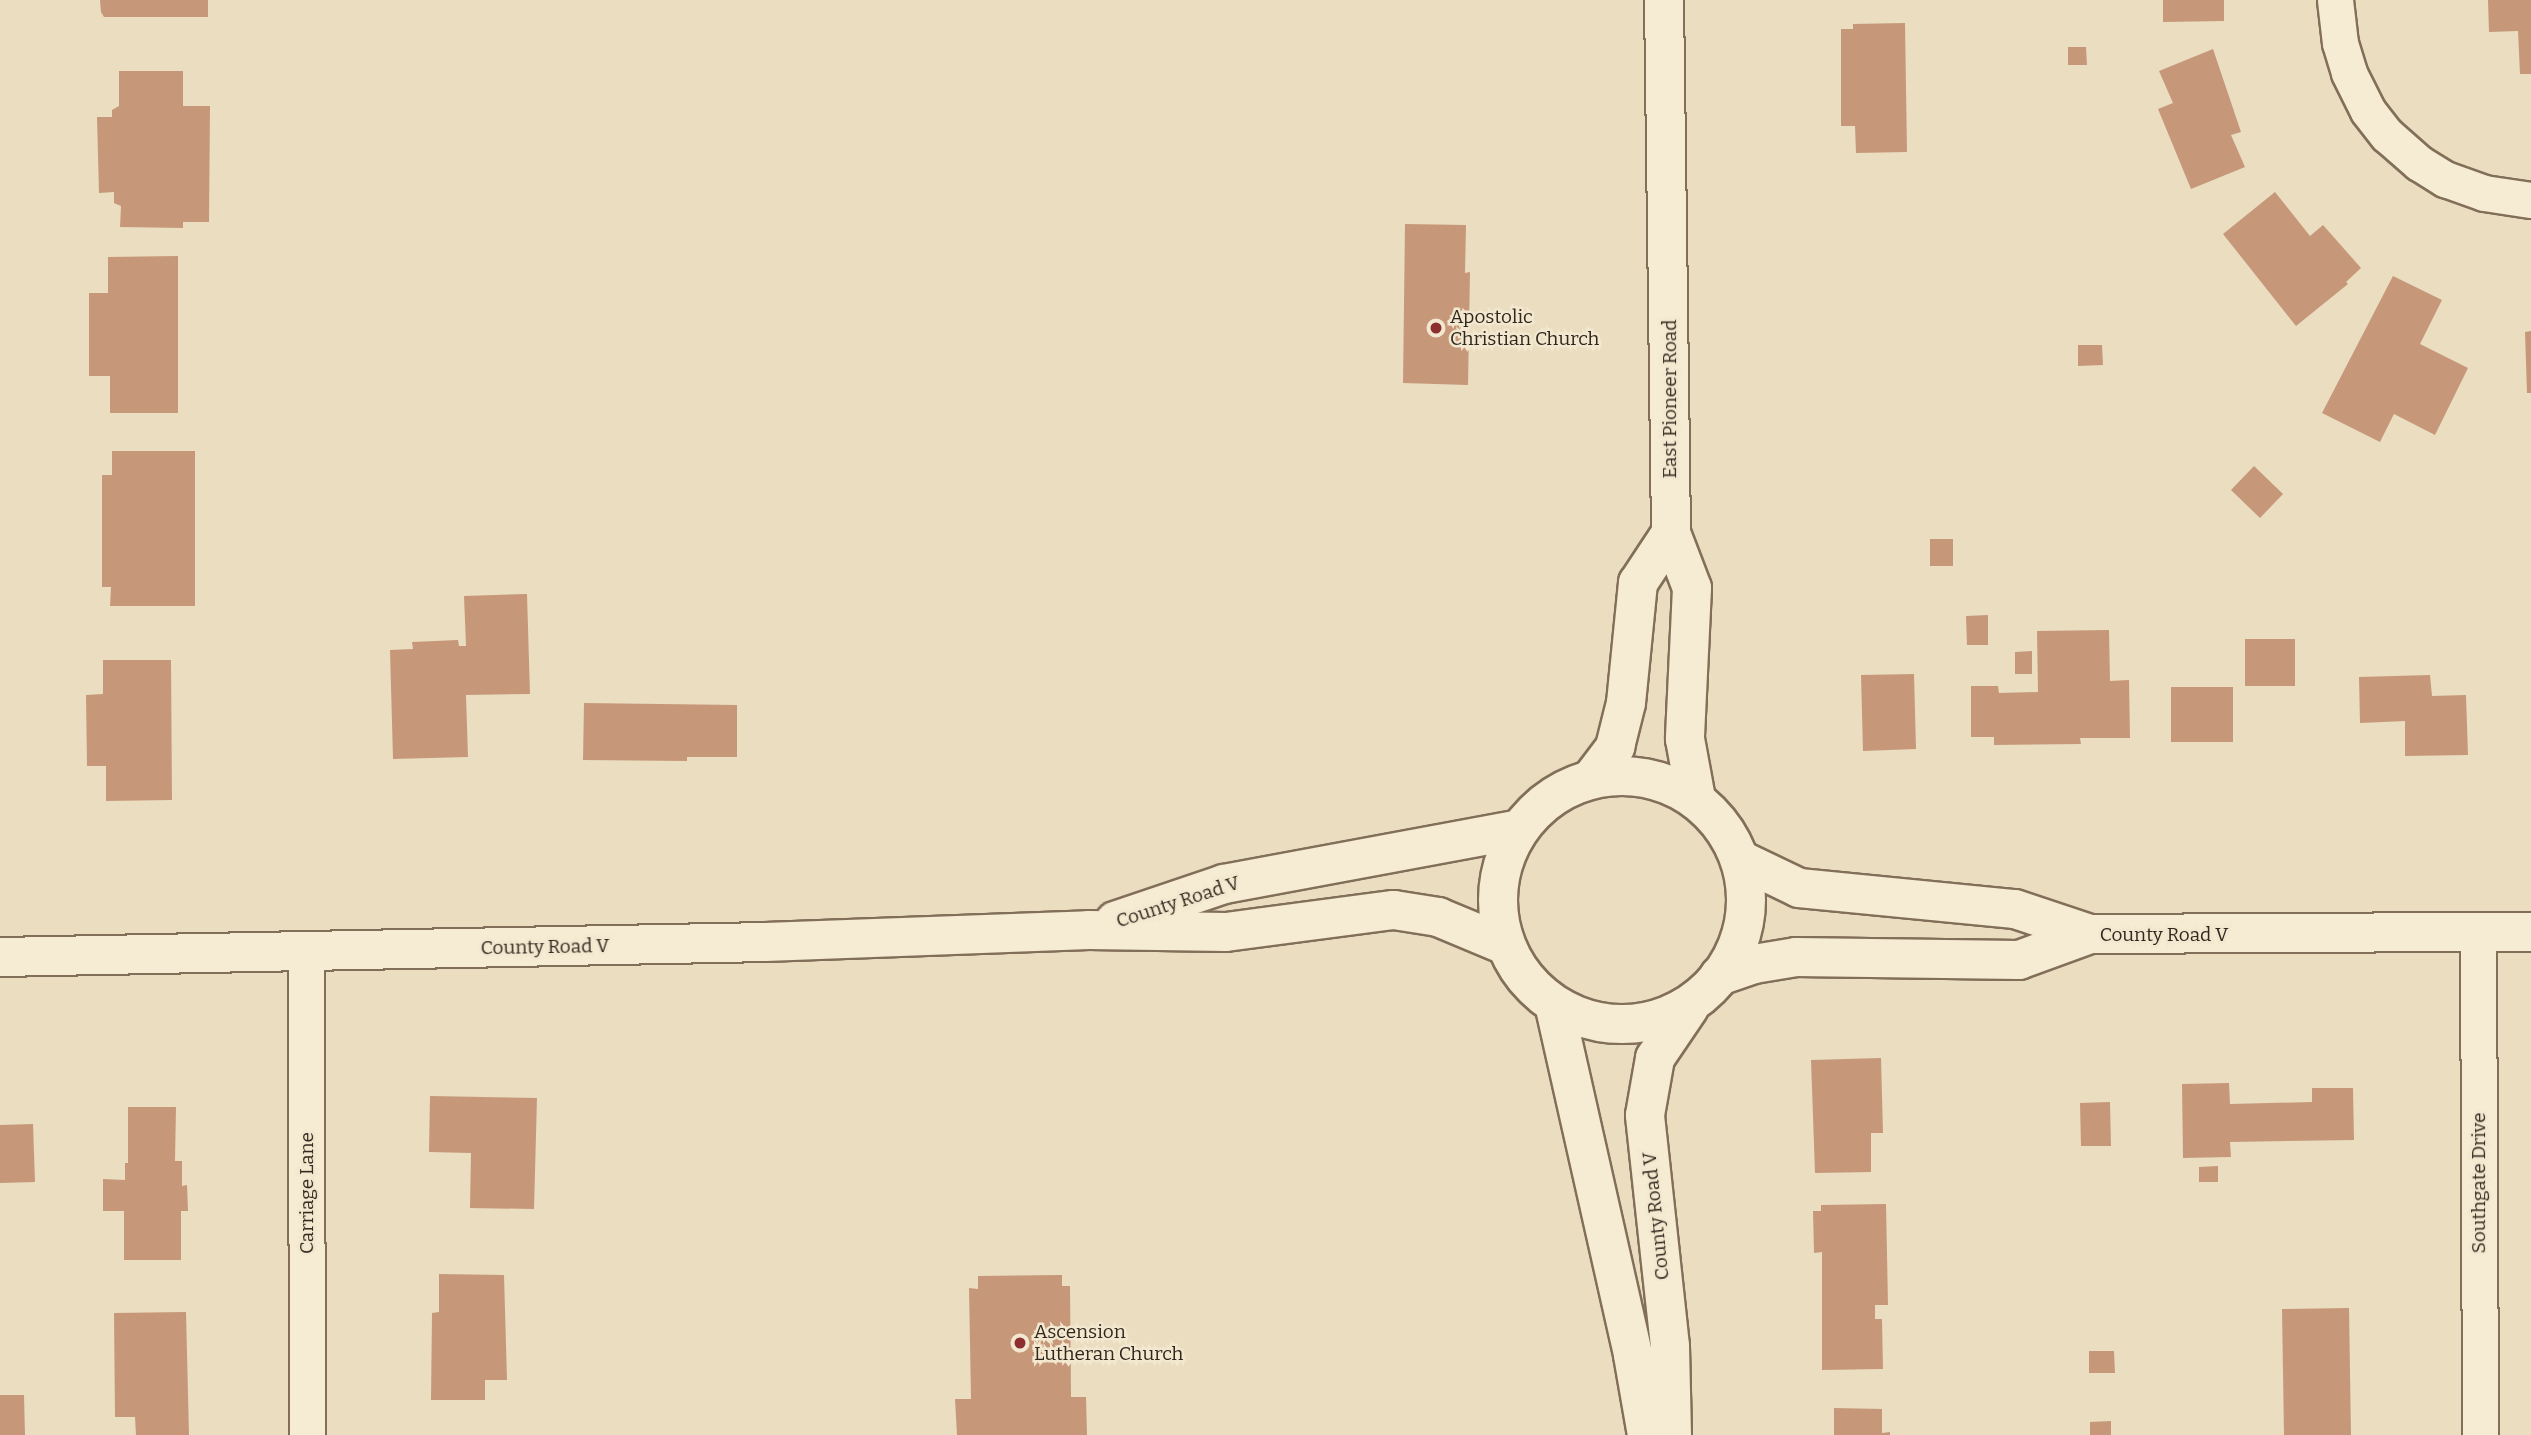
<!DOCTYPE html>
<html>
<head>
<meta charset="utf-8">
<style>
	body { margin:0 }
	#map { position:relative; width:2531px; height:1435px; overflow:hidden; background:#eaddc0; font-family:Bitter,serif }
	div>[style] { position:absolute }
	.building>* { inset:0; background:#c69879 }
	.roads { filter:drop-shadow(2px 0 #826f5a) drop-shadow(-2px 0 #826f5a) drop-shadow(0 2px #826f5a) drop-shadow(0 -2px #826f5a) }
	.minor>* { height:35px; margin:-17.5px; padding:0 17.5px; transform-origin:17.5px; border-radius:17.5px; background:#f6ebd3 }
	.secondary>* { height:38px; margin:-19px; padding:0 19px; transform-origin:19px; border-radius:19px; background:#f6ebd3 }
	.secondary>.ring { margin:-19px; padding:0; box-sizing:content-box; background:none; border:38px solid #f6ebd3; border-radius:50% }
	.dots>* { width:19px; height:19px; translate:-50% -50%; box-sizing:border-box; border:4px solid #f2e8cf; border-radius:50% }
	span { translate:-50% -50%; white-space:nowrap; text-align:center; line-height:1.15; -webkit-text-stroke:5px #f2e8cf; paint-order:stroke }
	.poi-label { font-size:19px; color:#33271d }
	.left { translate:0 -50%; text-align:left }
	.street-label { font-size:19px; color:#33271d }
</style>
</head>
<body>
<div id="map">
	<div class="building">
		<div style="clip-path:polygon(100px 0,208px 0,208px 17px,104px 17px,101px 12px)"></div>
		<div style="clip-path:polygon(2163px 0,2224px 0,2224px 21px,2163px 22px)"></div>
		<div style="clip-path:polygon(2488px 0,2531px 0,2531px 74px,2520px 74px,2518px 31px,2489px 32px)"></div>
		<div style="clip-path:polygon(1905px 23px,1907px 152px,1856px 153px,1855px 126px,1841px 126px,1841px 29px,1853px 29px,1853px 24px)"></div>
		<div style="clip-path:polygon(2068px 47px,2086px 47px,2087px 65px,2068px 65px)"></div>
		<div style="clip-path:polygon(2213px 49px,2241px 132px,2231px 135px,2245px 167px,2191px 189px,2158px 109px,2173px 103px,2159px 71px)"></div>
		<div style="clip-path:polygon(119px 71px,183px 71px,183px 106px,210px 106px,209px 222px,183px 222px,183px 228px,120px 227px,121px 206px,114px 203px,114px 192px,99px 193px,97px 117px,112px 117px,112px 110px,119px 106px)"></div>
		<div style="clip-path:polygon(2275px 192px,2310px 236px,2323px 225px,2361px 268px,2346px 282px,2348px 284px,2296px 326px,2223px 234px)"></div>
		<div style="clip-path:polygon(1405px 224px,1466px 225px,1465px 273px,1470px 272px,1468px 385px,1403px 383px)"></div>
		<div style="clip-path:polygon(178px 256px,178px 413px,110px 413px,110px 376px,89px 376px,89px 293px,108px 293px,108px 257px)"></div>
		<div style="clip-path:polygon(2393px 276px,2442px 300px,2420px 344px,2468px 368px,2435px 435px,2394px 414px,2380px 442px,2322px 413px)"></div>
		<div style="clip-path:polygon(2531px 331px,2531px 393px,2527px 393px,2525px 332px)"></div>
		<div style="clip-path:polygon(2078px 345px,2102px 345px,2103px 365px,2078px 366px)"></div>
		<div style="clip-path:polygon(112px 451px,195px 451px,195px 606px,110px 606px,111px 587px,102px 587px,102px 475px,112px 475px)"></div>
		<div style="clip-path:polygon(2254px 466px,2283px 494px,2260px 518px,2231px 490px)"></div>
		<div style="clip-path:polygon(1930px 539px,1953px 539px,1953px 566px,1930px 566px)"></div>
		<div style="clip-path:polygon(527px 594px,530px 694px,466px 695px,468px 757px,393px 759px,390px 650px,413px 649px,412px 642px,458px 640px,459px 646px,466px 646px,464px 596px)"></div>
		<div style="clip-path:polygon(1988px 615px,1988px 645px,1967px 645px,1966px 616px)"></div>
		<div style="clip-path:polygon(2109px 630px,2110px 681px,2129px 680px,2130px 738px,2080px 738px,2081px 744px,1994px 745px,1994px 737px,1971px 737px,1971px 686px,1998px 686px,1999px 693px,2038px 692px,2037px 631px)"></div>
		<div style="clip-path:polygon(2245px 639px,2295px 639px,2295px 686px,2245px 686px)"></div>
		<div style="clip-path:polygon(2032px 651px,2032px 674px,2015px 674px,2015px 652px)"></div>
		<div style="clip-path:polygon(103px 660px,171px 660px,172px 800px,106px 801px,106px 766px,87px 766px,86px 695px,103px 694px)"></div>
		<div style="clip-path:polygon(1914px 674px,1916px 749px,1863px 751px,1861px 675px)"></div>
		<div style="clip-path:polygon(2430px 675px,2432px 696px,2466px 695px,2468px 755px,2405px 756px,2405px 721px,2360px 723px,2359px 677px)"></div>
		<div style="clip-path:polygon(2171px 687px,2233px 687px,2233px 742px,2171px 742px)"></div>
		<div style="clip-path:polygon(584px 703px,737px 705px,737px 757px,687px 757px,687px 761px,583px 760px)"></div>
		<div style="clip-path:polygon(1881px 1058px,1883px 1133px,1871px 1133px,1871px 1172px,1815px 1173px,1811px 1060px)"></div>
		<div style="clip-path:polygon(2229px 1083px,2230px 1104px,2312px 1102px,2312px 1088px,2353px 1088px,2354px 1140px,2230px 1142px,2231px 1157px,2183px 1158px,2182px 1084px)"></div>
		<div style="clip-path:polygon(430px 1096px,537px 1098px,534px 1209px,470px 1208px,471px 1153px,429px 1152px)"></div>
		<div style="clip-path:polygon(2110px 1102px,2111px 1146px,2081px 1146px,2080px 1103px)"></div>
		<div style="clip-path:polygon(128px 1107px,176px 1107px,175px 1161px,182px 1161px,182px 1186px,187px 1185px,188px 1211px,181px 1211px,181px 1260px,124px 1260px,124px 1211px,103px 1211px,103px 1179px,125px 1180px,125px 1163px,128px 1163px)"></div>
		<div style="clip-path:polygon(33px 1124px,35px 1182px,0 1183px,0 1125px)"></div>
		<div style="clip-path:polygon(2218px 1166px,2218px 1182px,2199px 1182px,2199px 1167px)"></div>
		<div style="clip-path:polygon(1886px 1204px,1888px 1305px,1875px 1305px,1875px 1319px,1882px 1319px,1883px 1369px,1822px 1370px,1822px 1252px,1814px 1253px,1813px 1211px,1821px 1211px,1821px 1205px)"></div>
		<div style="clip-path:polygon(439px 1274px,504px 1275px,507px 1380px,485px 1380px,485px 1400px,431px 1400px,432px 1313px,439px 1312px)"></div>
		<div style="clip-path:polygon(1062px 1275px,1062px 1286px,1070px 1286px,1071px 1397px,1086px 1397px,1087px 1435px,957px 1435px,955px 1399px,971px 1399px,969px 1288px,978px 1289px,978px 1276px)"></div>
		<div style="clip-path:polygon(2349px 1308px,2351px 1435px,2284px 1435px,2282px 1309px)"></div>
		<div style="clip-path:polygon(186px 1312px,189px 1435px,136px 1435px,135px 1417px,115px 1417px,114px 1313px)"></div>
		<div style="clip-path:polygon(2089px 1351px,2114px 1351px,2115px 1373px,2089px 1373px)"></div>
		<div style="clip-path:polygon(0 1395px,24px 1395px,25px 1435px,0 1435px)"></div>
		<div style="clip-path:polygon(1834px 1408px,1882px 1409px,1882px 1433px,1890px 1432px,1890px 1435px,1834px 1435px)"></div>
		<div style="clip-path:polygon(2111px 1421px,2111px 1435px,2090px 1435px,2090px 1422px)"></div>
	</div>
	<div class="roads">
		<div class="minor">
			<div style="left:2335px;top:0;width:43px;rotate:83.4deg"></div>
			<div style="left:2340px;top:43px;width:31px;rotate:73deg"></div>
			<div style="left:2349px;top:73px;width:42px;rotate:63.4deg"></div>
			<div style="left:2368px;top:111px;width:31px;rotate:52deg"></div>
			<div style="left:2387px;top:135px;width:43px;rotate:41.2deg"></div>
			<div style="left:2419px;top:163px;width:31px;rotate:32deg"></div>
			<div style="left:2445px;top:179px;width:41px;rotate:19.7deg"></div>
			<div style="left:2484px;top:193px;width:48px;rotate:8.5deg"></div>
			<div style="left:2478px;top:931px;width:504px;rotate:89.77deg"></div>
			<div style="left:306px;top:952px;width:483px;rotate:89.9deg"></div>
		</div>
		<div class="secondary">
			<div style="left:1671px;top:533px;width:59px;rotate:69.1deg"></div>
			<div style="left:1692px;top:588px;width:151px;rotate:92.7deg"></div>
			<div style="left:1685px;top:739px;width:61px;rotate:79.6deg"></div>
			<div class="ring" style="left:1498px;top:776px;width:210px;height:210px"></div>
			<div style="left:1592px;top:778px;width:39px;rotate:-53deg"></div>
			<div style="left:1615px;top:747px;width:45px;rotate:-76deg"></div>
			<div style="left:1626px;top:703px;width:121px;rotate:-84.3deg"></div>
			<div style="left:1638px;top:583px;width:60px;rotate:-56.6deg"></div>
			<div style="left:1671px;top:533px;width:533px;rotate:-90.75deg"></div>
			<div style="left:1743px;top:861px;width:62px;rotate:25.7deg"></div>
			<div style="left:1799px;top:888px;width:217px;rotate:5.6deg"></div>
			<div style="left:2015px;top:909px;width:79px;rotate:18.4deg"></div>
			<div style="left:1115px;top:921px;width:115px;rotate:-18.7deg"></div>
			<div style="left:1224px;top:884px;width:295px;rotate:-10.5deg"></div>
			<div style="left:0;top:957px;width:765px;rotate:-1.12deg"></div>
			<div style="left:765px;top:942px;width:324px;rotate:-2.1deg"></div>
			<div style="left:1089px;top:930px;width:137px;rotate:0.8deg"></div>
			<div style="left:1226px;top:932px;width:169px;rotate:-7.5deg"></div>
			<div style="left:1394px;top:910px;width:45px;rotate:9deg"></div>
			<div style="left:1438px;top:917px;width:70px;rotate:22.6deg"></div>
			<div style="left:1719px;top:976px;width:37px;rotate:-19deg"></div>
			<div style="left:1754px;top:964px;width:43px;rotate:-9.5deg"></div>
			<div style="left:1796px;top:957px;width:223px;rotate:0.8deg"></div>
			<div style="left:2019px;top:960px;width:76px;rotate:-20.1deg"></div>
			<div style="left:2090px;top:934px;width:441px;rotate:-0.3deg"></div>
			<div style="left:1555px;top:1008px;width:356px;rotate:77.3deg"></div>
			<div style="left:1633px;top:1355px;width:81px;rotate:80.1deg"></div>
			<div style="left:1672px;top:1435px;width:89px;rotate:-91.3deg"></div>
			<div style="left:1670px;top:1346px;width:232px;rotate:-96.2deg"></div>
			<div style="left:1645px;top:1115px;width:58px;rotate:-80deg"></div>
			<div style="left:1655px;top:1058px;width:60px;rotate:-55.8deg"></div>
		</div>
	</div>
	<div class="dots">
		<div style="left:1436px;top:328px;background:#8d2e30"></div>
		<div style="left:1020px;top:1343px;background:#8d2e30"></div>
	</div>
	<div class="poi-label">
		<span class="left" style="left:1450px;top:328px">Apostolic<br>Christian Church</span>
		<span class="left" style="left:1034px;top:1343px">Ascension<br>Lutheran Church</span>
	</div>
	<div class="street-label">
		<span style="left:1670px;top:399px;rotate:-90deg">East Pioneer Road</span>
		<span style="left:1178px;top:902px;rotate:-18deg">County Road V</span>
		<span style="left:2164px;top:935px">County Road V</span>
		<span style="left:545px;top:947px;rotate:-1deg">County Road V</span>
		<span style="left:2479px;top:1183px;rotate:-90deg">Southgate Drive</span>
		<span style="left:307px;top:1193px;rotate:-90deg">Carriage Lane</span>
		<span style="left:1656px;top:1216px;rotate:-96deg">County Road V</span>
	</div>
</div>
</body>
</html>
